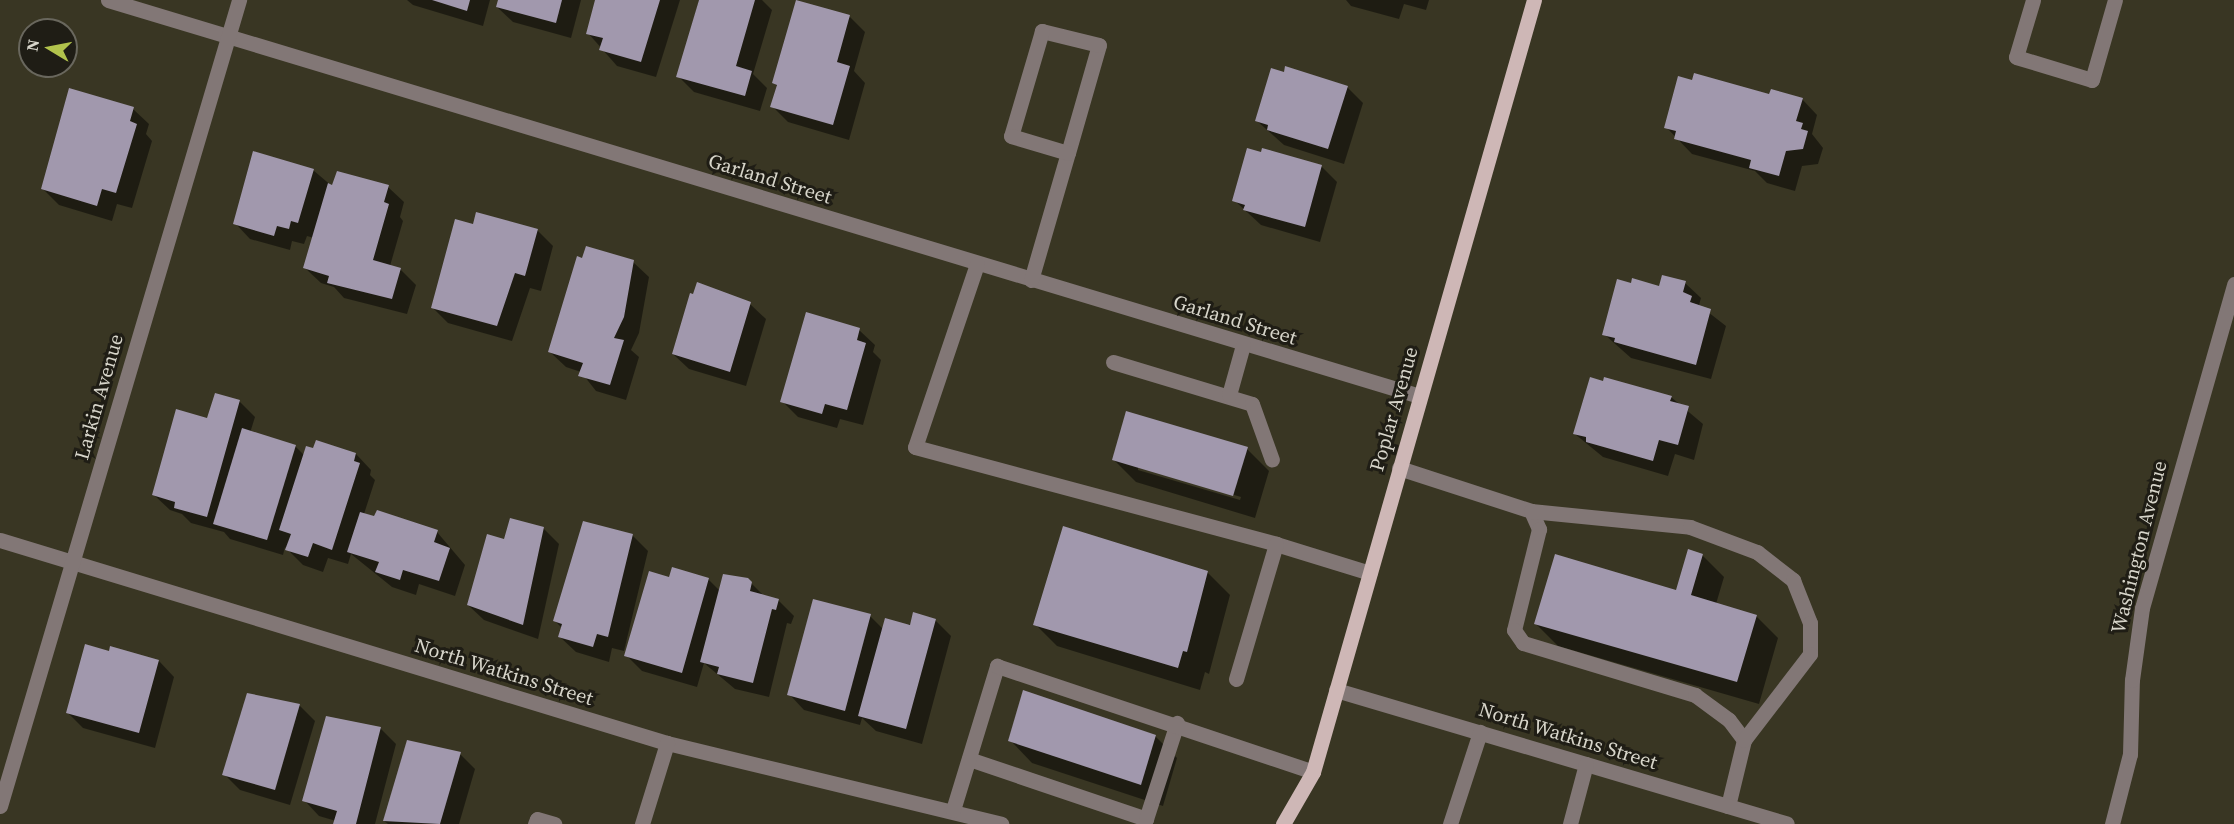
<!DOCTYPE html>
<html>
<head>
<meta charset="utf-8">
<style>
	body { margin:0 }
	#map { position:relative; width:2234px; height:824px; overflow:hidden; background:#393623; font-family:"Source Serif 4",serif }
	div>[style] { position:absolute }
	.shadow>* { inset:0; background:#0007 }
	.building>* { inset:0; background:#a198ad }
	.minor>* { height:15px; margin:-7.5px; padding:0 7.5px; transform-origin:7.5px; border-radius:7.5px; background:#827776 }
	.major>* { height:15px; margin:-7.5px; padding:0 7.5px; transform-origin:7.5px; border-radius:7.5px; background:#ceb7b6 }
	span { translate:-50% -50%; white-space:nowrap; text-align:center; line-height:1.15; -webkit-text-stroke:6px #1f1d15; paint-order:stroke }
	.street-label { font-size:20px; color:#d7d5ca }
	.north { position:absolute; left:18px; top:18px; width:60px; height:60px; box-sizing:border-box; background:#1f1d15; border:2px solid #69675d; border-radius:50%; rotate:280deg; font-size:16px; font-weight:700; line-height:24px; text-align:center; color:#d7d5ca }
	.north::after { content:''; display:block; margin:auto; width:21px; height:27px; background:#b2c34c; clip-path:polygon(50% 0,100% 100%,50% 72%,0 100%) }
</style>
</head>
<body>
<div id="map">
	<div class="shadow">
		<div style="clip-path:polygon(407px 0,490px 0,483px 26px,413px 5px)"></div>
		<div style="clip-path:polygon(499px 0,581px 0,571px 38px,513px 22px,497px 7px)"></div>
		<div style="clip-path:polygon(597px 0,680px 0,656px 77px,617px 66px,588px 33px)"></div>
		<div style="clip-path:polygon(699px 0,762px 0,772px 10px,753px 74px,767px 88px,760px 111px,694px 92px,678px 76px)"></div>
		<div style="clip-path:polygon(1346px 0,1429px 0,1426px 10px,1404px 4px,1399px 19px,1351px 6px)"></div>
		<div style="clip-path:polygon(850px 17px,865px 32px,854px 71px,865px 83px,849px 140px,788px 122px,772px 106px,778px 87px,774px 83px)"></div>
		<div style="clip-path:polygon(1347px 87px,1363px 103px,1344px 164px,1284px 145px,1257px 121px)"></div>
		<div style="clip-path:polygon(1770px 96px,1802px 99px,1817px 115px,1812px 134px,1823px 148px,1818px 164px,1802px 166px,1795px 191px,1767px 183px,1755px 171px,1692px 154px,1666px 127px)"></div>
		<div style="clip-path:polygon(133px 109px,149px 124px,146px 134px,152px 141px,132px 208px,117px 204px,112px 221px,59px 205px,43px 189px)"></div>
		<div style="clip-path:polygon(1263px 150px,1322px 167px,1337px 182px,1320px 242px,1261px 225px,1234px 200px)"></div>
		<div style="clip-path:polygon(313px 170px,333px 187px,388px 187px,404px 202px,400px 217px,403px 221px,390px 266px,400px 269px,416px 285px,407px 314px,344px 298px,334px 287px,321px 283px,305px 268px,314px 238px,307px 236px,304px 244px,292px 241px,290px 250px,250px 239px,235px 223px)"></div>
		<div style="clip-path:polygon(474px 225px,537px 230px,553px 246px,541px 291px,530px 288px,512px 341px,448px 323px,433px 308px)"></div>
		<div style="clip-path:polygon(583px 260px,633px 262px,649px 277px,639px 333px,631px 350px,639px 357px,626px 400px,596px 391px,581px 372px,566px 367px,550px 352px)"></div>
		<div style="clip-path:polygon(1685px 283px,1701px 298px,1699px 305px,1726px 326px,1711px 379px,1631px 358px,1604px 334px,1632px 285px,1660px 288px)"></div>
		<div style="clip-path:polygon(750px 304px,766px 319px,746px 386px,689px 369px,673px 354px)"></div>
		<div style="clip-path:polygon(859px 330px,875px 345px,873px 352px,881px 360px,863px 425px,840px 419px,837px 428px,798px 417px,782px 401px)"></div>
		<div style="clip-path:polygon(1671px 397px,1703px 424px,1694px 460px,1675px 454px,1668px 476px,1603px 457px,1575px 434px)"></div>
		<div style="clip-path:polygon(239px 401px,255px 417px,250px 433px,295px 446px,305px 456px,356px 454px,371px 470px,370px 475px,375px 480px,364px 514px,437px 532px,465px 565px,455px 596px,419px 584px,416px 595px,392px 587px,351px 554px,348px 564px,328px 558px,323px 572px,303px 565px,285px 547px,283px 555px,230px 539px,224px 532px,191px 523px,182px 514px,170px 510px,154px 495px,209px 420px)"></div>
		<div style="clip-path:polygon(evenodd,1247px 449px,1269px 471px,1255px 518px,1136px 482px,1114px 460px,1247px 449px,1138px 466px,1241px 497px,1240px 500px,1138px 470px,1138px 466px)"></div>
		<div style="clip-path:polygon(543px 528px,559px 544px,538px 639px,484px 620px,468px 605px)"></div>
		<div style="clip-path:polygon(632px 535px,648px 551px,624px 651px,612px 648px,609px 662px,576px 652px,560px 637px,562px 628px,555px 621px)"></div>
		<div style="clip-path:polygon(1702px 555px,1724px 577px,1716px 604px,1756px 616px,1778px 638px,1759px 704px,1558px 646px,1536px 624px,1677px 592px)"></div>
		<div style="clip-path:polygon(1207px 572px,1230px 595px,1209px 674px,1205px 672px,1200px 690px,1057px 646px,1035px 624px)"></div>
		<div style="clip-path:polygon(670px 579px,708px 579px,720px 591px,747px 579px,765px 597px,778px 600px,794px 616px,791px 624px,787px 623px,769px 697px,735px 689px,704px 663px,697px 687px,642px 671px,626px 655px)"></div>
		<div style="clip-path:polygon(870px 616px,883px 629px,935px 620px,951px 636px,922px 744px,876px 731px,862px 718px,860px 725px,804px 710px,789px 694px)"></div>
		<div style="clip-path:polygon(159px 661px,174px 677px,155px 748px,83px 728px,67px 712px)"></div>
		<div style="clip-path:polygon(1024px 691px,1155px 736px,1177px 758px,1163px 806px,1032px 763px,1010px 740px)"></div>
		<div style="clip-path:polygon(299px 705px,315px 721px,290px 805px,240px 790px,224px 774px)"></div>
		<div style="clip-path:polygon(380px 728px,396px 744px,375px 824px,335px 824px,336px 821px,319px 816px,304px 800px)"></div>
		<div style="clip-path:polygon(460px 754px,475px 769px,459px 824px,388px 824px,384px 821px)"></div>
	</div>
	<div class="building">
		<div style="clip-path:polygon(432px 0,470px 0,467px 11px)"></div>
		<div style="clip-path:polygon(498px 0,562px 0,556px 23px,496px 7px)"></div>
		<div style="clip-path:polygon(595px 0,660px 0,641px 62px,599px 50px,603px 38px,586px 34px)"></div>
		<div style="clip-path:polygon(699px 0,755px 0,736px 66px,752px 71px,745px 96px,676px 77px)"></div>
		<div style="clip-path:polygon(796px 0,850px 15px,837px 62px,850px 66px,833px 125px,770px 107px,777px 85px,772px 83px)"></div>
		<div style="clip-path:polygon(1285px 66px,1348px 86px,1328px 149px,1267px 130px,1268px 125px,1255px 121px,1271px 68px,1284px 72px)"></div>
		<div style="clip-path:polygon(1694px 73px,1769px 94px,1771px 89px,1803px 98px,1796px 121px,1803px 123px,1801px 129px,1808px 131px,1803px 149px,1786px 151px,1779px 176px,1749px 168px,1751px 160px,1674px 139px,1676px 131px,1664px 128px,1678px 76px,1692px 80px)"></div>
		<div style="clip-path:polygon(69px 88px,134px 107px,130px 121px,137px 124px,116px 193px,102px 189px,97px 206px,41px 189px)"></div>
		<div style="clip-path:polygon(1247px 148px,1261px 152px,1262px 148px,1322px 165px,1305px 227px,1243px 210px,1245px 205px,1232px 201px)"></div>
		<div style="clip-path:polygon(253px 151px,314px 169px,298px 223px,291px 221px,289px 229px,277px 226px,274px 236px,233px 224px)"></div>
		<div style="clip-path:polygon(337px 171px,389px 185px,384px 202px,389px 204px,373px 260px,401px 268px,392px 299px,327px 283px,329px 276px,303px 268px,328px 183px,332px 185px)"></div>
		<div style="clip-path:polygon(476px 212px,538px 229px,525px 276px,515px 273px,497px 326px,431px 308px,455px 219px,473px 224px)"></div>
		<div style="clip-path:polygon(586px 246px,634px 260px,624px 317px,614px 338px,624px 340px,610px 385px,578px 376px,583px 363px,548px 352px,577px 256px,582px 258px)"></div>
		<div style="clip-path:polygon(1662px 275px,1686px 281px,1683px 292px,1692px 296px,1690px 302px,1711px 309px,1696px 365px,1614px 342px,1615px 338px,1602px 335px,1617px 279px,1631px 283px,1632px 278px,1659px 286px)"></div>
		<div style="clip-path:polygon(697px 282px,751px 302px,730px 372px,672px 354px,690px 293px,693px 294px)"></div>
		<div style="clip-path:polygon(806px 312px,860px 328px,857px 340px,866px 343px,847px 410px,825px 404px,822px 414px,780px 402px)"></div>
		<div style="clip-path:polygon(1590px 377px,1603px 381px,1604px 377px,1672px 396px,1670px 401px,1689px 406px,1678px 445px,1659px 440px,1653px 461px,1586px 442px,1586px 437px,1573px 434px)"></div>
		<div style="clip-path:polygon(215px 393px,240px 400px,207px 517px,174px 508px,175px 502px,152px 495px,176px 409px,207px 418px)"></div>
		<div style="clip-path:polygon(1126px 411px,1248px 447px,1233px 496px,1112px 460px)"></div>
		<div style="clip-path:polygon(242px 428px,296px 445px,267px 540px,213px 524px)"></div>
		<div style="clip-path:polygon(316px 440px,356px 453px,354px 461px,360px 463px,332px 550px,313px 543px,308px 557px,285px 550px,291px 534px,279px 530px,306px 446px,313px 448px)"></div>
		<div style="clip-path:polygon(377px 510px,438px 530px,434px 542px,450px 548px,439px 581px,403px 570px,400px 580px,375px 572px,379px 562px,347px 552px,360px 512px,374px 516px)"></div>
		<div style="clip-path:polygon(510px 518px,544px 527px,523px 625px,467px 605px,487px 534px,504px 539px)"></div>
		<div style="clip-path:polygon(583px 521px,633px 534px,608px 637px,597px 634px,593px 647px,558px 637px,562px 624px,553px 621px)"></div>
		<div style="clip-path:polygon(1063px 526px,1208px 571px,1187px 652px,1183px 651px,1178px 668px,1033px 625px)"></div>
		<div style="clip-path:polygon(1688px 549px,1703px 554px,1691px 595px,1757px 615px,1737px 682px,1534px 624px,1555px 554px,1676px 590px)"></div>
		<div style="clip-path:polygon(672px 567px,709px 578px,682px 673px,624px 656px,649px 571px,669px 577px)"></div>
		<div style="clip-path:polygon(723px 574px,748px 578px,752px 582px,750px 591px,779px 599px,776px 610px,772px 609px,753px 683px,717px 674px,719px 667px,700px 662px)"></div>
		<div style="clip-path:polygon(813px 599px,871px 614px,845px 711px,787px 695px)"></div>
		<div style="clip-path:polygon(913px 612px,936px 619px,906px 729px,858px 716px,885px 618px,910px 625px)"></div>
		<div style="clip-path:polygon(85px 644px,109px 651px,110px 646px,159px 660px,139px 733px,66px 713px)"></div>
		<div style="clip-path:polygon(1023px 690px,1156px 735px,1141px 785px,1008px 741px)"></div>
		<div style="clip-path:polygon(247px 693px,300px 704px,275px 790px,222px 775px)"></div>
		<div style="clip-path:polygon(326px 716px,381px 727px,356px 824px,333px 824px,337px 811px,302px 801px)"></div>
		<div style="clip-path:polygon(407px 740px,461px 752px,440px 824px,383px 821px)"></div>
	</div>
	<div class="minor">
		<div style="left:108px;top:0;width:1370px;rotate:16.8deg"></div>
		<div style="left:2033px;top:0;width:59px;rotate:106.6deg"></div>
		<div style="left:2016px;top:57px;width:79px;rotate:16.8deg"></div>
		<div style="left:2092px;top:80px;width:83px;rotate:-74deg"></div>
		<div style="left:977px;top:264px;width:193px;rotate:108.7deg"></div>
		<div style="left:915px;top:447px;width:374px;rotate:15deg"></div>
		<div style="left:1276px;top:544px;width:98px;rotate:17.1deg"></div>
		<div style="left:1031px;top:280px;width:132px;rotate:-73.8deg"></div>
		<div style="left:1068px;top:153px;width:112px;rotate:-74deg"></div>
		<div style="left:1099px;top:45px;width:59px;rotate:-166.2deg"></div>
		<div style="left:1042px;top:31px;width:109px;rotate:106.4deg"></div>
		<div style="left:1011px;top:136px;width:59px;rotate:16.6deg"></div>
		<div style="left:1113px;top:362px;width:145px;rotate:16.8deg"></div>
		<div style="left:1252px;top:404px;width:59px;rotate:70.3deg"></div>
		<div style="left:1229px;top:395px;width:52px;rotate:-74.4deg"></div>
		<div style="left:1399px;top:468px;width:139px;rotate:18deg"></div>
		<div style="left:1531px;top:511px;width:20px;rotate:66deg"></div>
		<div style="left:1539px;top:529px;width:104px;rotate:103.9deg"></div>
		<div style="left:1514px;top:630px;width:16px;rotate:55deg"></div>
		<div style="left:1523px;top:643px;width:180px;rotate:16.8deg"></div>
		<div style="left:1695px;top:695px;width:42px;rotate:36.3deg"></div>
		<div style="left:1729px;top:720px;width:25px;rotate:53deg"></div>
		<div style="left:1744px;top:740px;width:68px;rotate:103.6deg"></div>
		<div style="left:1531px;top:511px;width:160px;rotate:5.7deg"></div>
		<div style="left:1690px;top:527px;width:72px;rotate:20.5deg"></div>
		<div style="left:1757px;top:552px;width:46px;rotate:37.9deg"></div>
		<div style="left:1793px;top:580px;width:46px;rotate:68.4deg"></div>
		<div style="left:1810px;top:623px;width:31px;rotate:90deg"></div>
		<div style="left:1810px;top:654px;width:108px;rotate:127.5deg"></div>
		<div style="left:0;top:540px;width:697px;rotate:16.93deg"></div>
		<div style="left:667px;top:743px;width:344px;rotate:13.6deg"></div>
		<div style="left:1236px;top:679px;width:141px;rotate:-73.5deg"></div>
		<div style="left:1336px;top:690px;width:470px;rotate:16.5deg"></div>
		<div style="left:969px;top:759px;width:187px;rotate:18.7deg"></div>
		<div style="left:1146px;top:819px;width:101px;rotate:-72.1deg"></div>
		<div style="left:0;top:806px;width:841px;rotate:-73.48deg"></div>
		<div style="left:953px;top:810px;width:151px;rotate:-73deg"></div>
		<div style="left:997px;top:666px;width:333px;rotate:18.5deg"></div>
		<div style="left:535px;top:824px;width:5px;rotate:-68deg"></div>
		<div style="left:537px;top:819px;width:18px;rotate:16deg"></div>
		<div style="left:642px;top:824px;width:85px;rotate:-72.8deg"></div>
		<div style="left:1450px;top:824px;width:97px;rotate:-71.9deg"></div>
		<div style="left:1570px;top:824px;width:62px;rotate:-75.1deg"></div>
		<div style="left:2112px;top:824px;width:72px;rotate:-75.6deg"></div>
		<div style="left:2130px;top:754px;width:74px;rotate:-88.5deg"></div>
		<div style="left:2132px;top:680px;width:73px;rotate:-82.1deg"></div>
		<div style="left:2142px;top:608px;width:337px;rotate:-74.1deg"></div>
	</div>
	<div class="major">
		<div style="left:1283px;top:824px;width:60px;rotate:-60deg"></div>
		<div style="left:1313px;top:772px;width:803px;rotate:-74.03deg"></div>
	</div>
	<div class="street-label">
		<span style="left:770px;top:179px;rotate:17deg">Garland Street</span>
		<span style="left:1235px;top:320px;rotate:17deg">Garland Street</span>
		<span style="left:99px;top:397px;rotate:-74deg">Larkin Avenue</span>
		<span style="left:1394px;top:409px;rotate:-74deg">Poplar Avenue</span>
		<span style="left:2139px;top:547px;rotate:-76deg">Washington Avenue</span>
		<span style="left:504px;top:672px;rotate:17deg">North Watkins Street</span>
		<span style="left:1568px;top:736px;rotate:17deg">North Watkins Street</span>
	</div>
	<div class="north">N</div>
</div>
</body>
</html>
